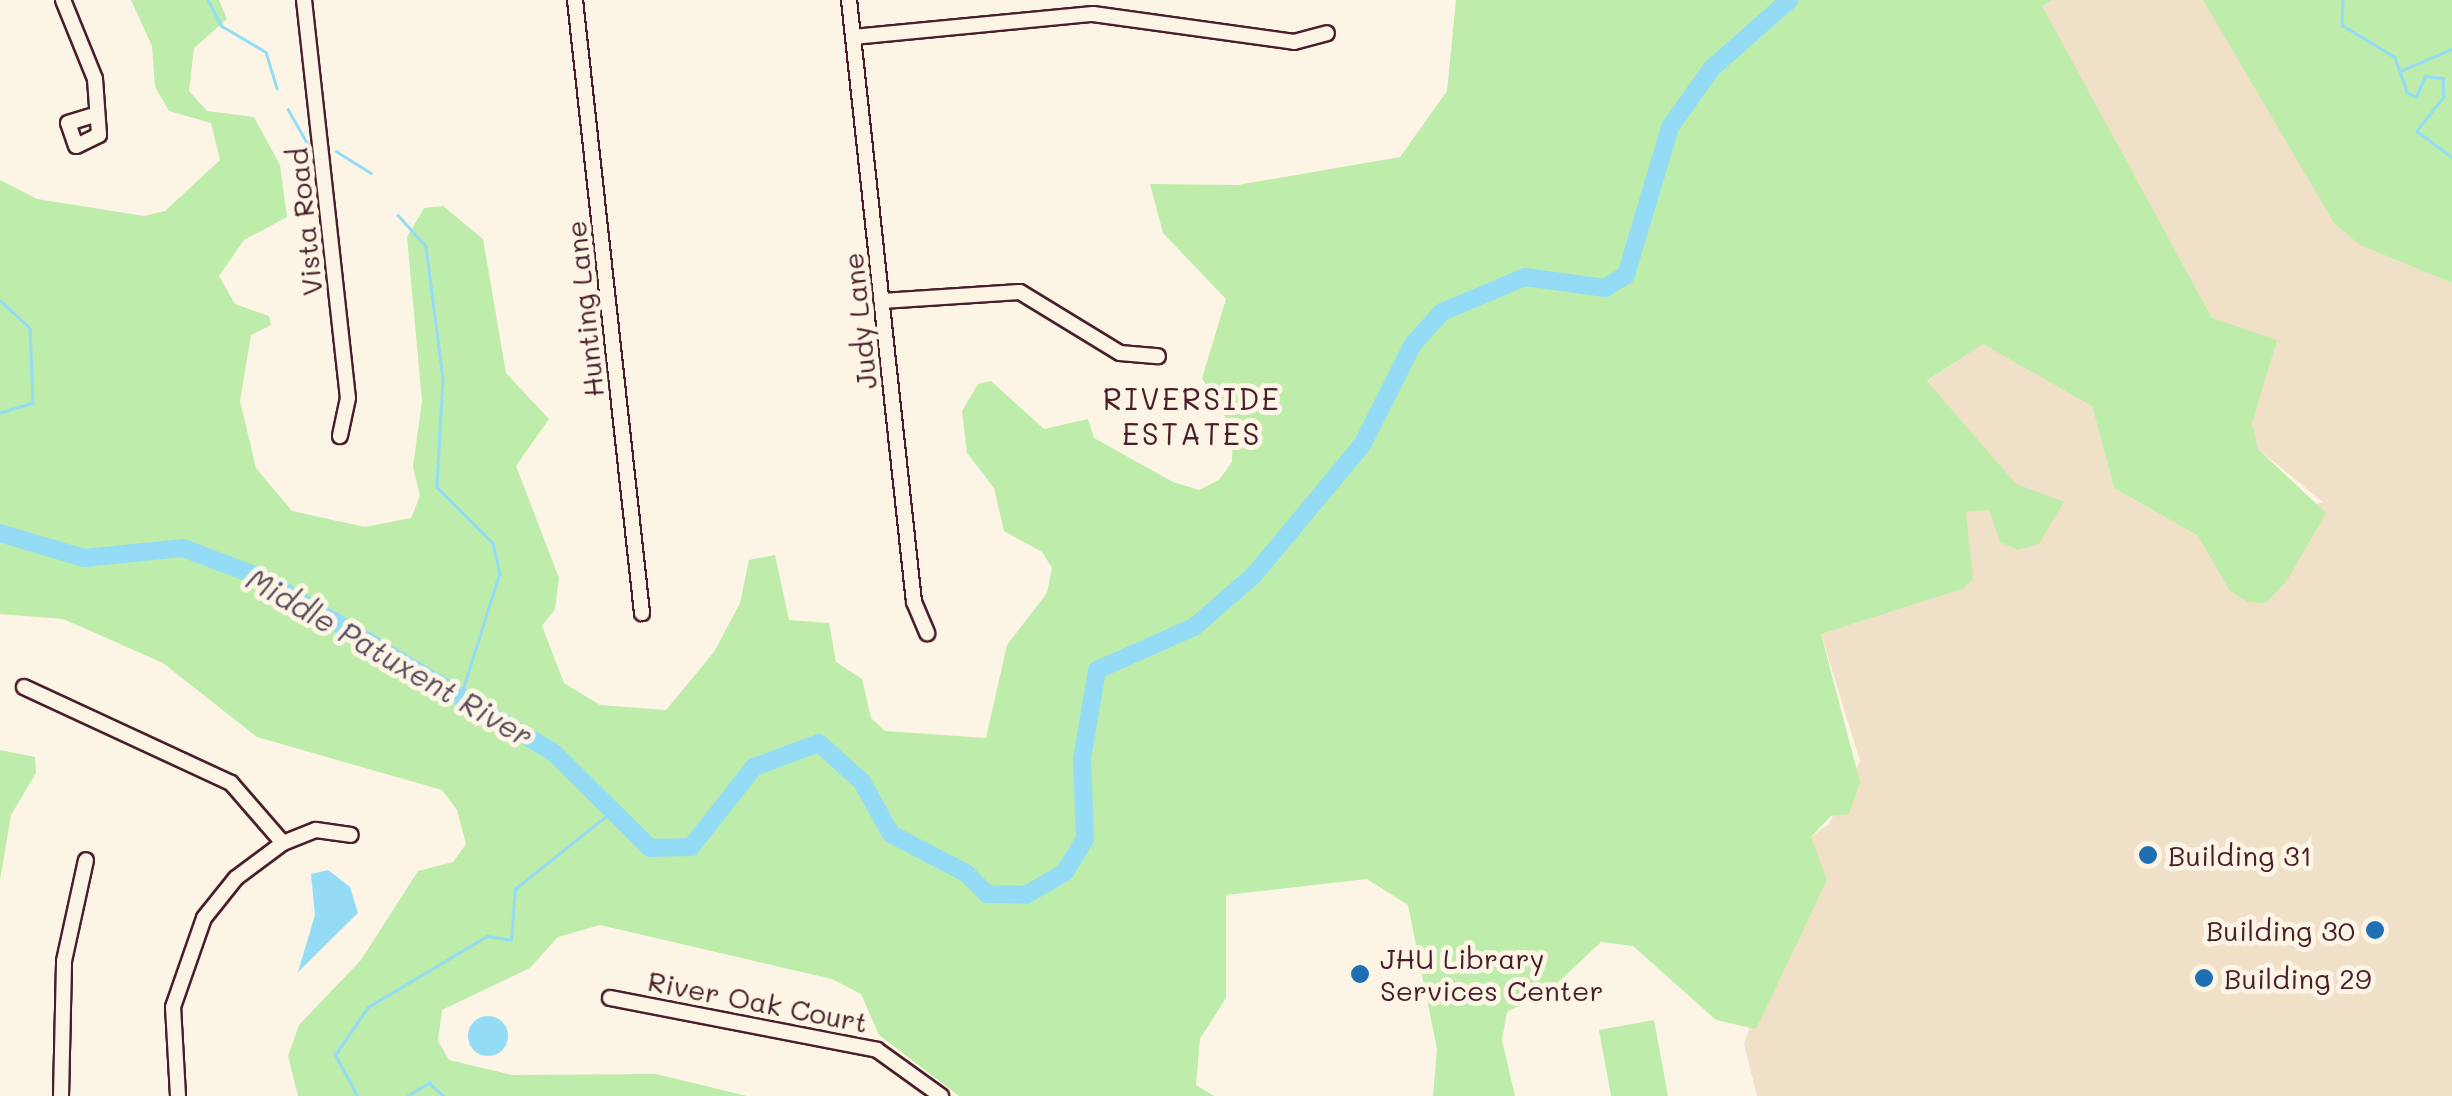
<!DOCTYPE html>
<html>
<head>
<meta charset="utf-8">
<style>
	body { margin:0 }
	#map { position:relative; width:2452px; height:1096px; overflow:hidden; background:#fcf5e5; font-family:Mali,sans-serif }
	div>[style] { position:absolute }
	.built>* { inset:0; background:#f0e0c8 }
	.green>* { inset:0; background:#beecaa }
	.water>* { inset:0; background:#94dcf5 }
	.round { border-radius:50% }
	.stream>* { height:2.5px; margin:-1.25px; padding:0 1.25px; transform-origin:1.25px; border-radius:1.25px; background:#94dcf5 }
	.river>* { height:18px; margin:-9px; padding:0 9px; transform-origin:9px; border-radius:9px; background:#94dcf5 }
	.roads { filter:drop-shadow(2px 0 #4a1f2b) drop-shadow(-2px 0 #4a1f2b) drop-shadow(0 2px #4a1f2b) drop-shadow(0 -2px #4a1f2b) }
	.minor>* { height:14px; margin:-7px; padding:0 7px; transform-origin:7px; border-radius:7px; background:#fcf5e5 }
	.dots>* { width:28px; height:28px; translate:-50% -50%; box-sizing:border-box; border:5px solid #fcf5e5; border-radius:50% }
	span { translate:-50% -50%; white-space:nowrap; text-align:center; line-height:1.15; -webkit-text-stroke:10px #fcf5e5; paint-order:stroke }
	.street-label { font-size:28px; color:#4a1f2b }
	.poi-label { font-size:28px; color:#4a1f2b }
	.left { translate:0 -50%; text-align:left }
	.right { translate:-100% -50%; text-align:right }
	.neighbourhood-label { font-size:30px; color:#4a1f2b; letter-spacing:2.5px }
	.water-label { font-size:30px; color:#5c4e5e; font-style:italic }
</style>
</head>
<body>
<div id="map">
	<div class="built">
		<div style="clip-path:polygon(2053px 0,2205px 0,2360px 245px,2452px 283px,2452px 1096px,1757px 1096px,1744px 1044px,1811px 837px,1829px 824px,1860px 761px,1821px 634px,1963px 589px,1927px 382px,1982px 344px,2001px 347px,2092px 406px,2114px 488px,2198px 536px,2323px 502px,2258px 449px,2212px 318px,2041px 6px)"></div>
	</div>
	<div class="green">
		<div style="clip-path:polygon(131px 0,219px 0,227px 19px,194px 48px,189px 91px,207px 111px,254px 117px,280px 165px,287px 217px,244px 240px,219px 276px,235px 304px,269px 316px,271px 325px,251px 335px,240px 401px,256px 468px,292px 511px,365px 527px,411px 518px,420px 496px,413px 467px,422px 401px,407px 237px,424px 208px,443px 206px,483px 239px,506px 373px,549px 419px,516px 466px,559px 578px,555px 609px,542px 626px,564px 683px,600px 705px,666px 710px,714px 652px,740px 603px,749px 560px,775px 555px,789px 620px,829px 623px,836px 662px,862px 679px,871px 718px,885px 731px,986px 738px,1007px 645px,1047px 593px,1052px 568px,1042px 552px,1004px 531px,994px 488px,967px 453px,962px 411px,978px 384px,991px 381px,1044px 429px,1088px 419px,1094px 438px,1173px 482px,1199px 490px,1219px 480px,1232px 462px,1233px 430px,1202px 378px,1226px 299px,1163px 233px,1150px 184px,1238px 185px,1400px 157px,1447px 91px,1456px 0,2053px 0,2042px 6px,2212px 318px,2277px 340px,2252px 423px,2258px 449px,2326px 513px,2286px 582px,2266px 603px,2248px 602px,2230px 591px,2198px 536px,2114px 488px,2092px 406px,1983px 344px,1927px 381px,2016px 484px,2064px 502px,2039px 544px,2018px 550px,2000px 542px,1989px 510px,1966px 512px,1973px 579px,1963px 589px,1821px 634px,1860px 782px,1849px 814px,1831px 816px,1811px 837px,1827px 880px,1756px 1029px,1716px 1020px,1633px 946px,1601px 942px,1549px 991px,1507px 1012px,1502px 1040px,1515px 1096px,1433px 1096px,1437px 1049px,1408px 905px,1367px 879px,1226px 895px,1226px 998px,1200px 1039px,1196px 1085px,1214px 1096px,959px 1096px,879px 1035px,861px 994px,832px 979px,600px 925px,558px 937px,530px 968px,442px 1010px,438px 1041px,449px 1060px,512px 1075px,656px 1074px,747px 1096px,298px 1096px,288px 1056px,299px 1025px,361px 960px,418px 871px,453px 862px,466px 844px,457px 810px,442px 790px,257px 737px,163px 663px,109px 639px,63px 619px,0 614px,0 180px,37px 199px,144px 216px,165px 211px,220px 160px,211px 123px,169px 111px,155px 87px,152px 46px)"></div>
		<div style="clip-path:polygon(2203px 0,2452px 0,2452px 283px,2360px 245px,2334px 223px)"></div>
		<div style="clip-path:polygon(0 750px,35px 757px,36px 773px,11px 815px,0 880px)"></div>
		<div style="clip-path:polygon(1654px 1020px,1668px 1096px,1611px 1096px,1599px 1030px)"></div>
	</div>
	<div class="water">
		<div style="clip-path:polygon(328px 870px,350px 887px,358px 913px,298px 972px,315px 915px,311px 874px)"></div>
		<div class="round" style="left:468px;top:1016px;width:40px;height:40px"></div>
	</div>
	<div class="stream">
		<div style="left:208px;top:0;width:30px;rotate:62deg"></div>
		<div style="left:222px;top:26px;width:51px;rotate:30.6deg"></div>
		<div style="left:266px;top:52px;width:38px;rotate:73deg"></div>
		<div style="left:2343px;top:0;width:25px;rotate:92deg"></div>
		<div style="left:2342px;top:25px;width:62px;rotate:31.1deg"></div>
		<div style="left:2395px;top:57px;width:37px;rotate:71deg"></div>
		<div style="left:2407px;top:92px;width:10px;rotate:29deg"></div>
		<div style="left:2416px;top:97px;width:23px;rotate:-67deg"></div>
		<div style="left:2425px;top:76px;width:18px;rotate:6deg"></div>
		<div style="left:2443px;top:78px;width:19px;rotate:87deg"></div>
		<div style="left:2444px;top:97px;width:43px;rotate:128.5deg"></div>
		<div style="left:2417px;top:131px;width:44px;rotate:36.6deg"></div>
		<div style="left:2400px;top:71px;width:56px;rotate:-22.9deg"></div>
		<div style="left:288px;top:109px;width:45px;rotate:60.6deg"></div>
		<div style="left:336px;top:151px;width:41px;rotate:32.2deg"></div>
		<div style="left:398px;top:215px;width:42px;rotate:47.9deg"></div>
		<div style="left:426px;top:246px;width:133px;rotate:82.7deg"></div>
		<div style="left:443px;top:378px;width:109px;rotate:93.2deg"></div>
		<div style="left:437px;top:487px;width:79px;rotate:45deg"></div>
		<div style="left:493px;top:543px;width:31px;rotate:77deg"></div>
		<div style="left:500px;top:573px;width:130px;rotate:107.5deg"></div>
		<div style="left:0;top:300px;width:41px;rotate:43deg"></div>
		<div style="left:30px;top:328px;width:75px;rotate:87.7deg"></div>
		<div style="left:33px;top:403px;width:34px;rotate:163deg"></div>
		<div style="left:357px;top:1096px;width:47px;rotate:-118.2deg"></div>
		<div style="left:335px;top:1055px;width:58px;rotate:-55.5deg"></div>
		<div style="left:368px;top:1007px;width:139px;rotate:-30.8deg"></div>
		<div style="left:487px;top:936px;width:24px;rotate:9deg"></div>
		<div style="left:511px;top:940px;width:51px;rotate:-85.5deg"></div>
		<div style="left:515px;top:889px;width:123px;rotate:-38.7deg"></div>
		<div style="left:407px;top:1096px;width:26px;rotate:-31deg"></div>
		<div style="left:429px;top:1083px;width:20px;rotate:41deg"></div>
	</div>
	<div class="river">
		<div style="left:0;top:533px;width:88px;rotate:16.6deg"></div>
		<div style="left:84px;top:558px;width:100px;rotate:-5.8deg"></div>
		<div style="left:183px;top:548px;width:85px;rotate:20.8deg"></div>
		<div style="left:262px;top:578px;width:339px;rotate:30.9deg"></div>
		<div style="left:553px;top:752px;width:136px;rotate:44.7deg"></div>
		<div style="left:650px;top:848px;width:41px;rotate:-1.4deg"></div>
		<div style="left:691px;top:847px;width:102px;rotate:-51.8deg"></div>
		<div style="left:754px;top:767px;width:69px;rotate:-20.3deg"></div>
		<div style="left:819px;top:743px;width:58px;rotate:42.2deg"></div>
		<div style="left:862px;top:782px;width:60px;rotate:60.9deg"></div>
		<div style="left:891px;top:834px;width:85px;rotate:27.5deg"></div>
		<div style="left:966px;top:873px;width:30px;rotate:45deg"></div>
		<div style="left:987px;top:894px;width:39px;rotate:1deg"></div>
		<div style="left:1026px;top:895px;width:45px;rotate:-30.5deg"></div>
		<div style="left:1065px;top:872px;width:39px;rotate:-59deg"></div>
		<div style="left:1085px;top:839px;width:80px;rotate:-92.1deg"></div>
		<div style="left:1082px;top:759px;width:90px;rotate:-80.4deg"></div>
		<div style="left:1097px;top:670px;width:106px;rotate:-23.9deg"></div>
		<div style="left:1194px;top:627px;width:79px;rotate:-40.9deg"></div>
		<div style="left:1254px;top:575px;width:169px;rotate:-50.3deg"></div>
		<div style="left:1362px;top:445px;width:113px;rotate:-63.2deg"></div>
		<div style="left:1413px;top:344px;width:43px;rotate:-47.8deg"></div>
		<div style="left:1442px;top:312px;width:90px;rotate:-22.9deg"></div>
		<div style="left:1525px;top:277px;width:81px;rotate:7.8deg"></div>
		<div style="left:1605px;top:288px;width:25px;rotate:-32deg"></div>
		<div style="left:1626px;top:275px;width:154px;rotate:-73.4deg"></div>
		<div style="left:1670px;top:127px;width:72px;rotate:-54.6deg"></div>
		<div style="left:1712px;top:68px;width:103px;rotate:-41.4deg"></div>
	</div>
	<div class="roads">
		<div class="minor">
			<div style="left:63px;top:0;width:85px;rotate:67.9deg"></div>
			<div style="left:95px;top:79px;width:56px;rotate:85.9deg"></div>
			<div style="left:99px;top:135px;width:25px;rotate:154deg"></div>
			<div style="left:76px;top:146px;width:24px;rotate:-109deg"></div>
			<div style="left:68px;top:123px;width:24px;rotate:-17deg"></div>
			<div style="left:304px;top:0;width:400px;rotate:83.7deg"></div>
			<div style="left:348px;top:398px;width:39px;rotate:102deg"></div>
			<div style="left:575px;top:0;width:617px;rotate:83.76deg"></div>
			<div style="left:849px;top:0;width:605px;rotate:83.84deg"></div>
			<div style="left:914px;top:602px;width:34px;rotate:67deg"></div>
			<div style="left:853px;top:37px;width:241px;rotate:-5.5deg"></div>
			<div style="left:1093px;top:14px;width:203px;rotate:7.9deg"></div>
			<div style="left:1294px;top:42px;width:34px;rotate:-15deg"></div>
			<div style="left:882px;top:301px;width:138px;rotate:-3.7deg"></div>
			<div style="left:1020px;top:292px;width:117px;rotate:31.4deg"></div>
			<div style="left:1120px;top:353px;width:38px;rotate:5deg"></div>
			<div style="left:24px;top:687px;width:228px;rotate:24.9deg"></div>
			<div style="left:231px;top:783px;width:79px;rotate:49.1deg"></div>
			<div style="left:610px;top:998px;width:272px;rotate:11deg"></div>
			<div style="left:877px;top:1050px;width:79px;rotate:35.7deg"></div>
			<div style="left:61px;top:1096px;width:135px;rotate:-88.7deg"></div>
			<div style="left:64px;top:961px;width:103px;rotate:-77.7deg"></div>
			<div style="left:178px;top:1096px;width:89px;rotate:-93.2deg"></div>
			<div style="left:173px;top:1007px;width:94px;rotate:-70.8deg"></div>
			<div style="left:204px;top:918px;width:51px;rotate:-51.3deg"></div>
			<div style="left:236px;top:878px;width:59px;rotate:-36.7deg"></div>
			<div style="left:283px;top:843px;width:35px;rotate:-22deg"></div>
			<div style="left:316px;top:830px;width:35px;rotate:8deg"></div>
		</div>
	</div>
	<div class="dots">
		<div style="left:2148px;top:855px;background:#1f6fb2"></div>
		<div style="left:2375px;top:930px;background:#1f6fb2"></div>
		<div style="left:1360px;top:974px;background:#1f6fb2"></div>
		<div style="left:2204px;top:978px;background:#1f6fb2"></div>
	</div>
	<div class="street-label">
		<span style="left:304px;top:222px;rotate:-96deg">Vista Road</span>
		<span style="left:584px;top:309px;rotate:-96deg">Hunting Lane</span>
		<span style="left:859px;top:321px;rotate:-96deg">Judy Lane</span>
		<span style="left:758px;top:1001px;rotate:11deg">River Oak Court</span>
	</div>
	<div class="poi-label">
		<span class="left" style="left:2168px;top:855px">Building 31</span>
		<span class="right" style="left:2355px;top:930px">Building 30</span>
		<span class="left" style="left:1380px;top:974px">JHU Library<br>Services Center</span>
		<span class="left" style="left:2224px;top:978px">Building 29</span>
	</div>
	<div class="neighbourhood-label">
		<span style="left:1192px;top:415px">RIVERSIDE<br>ESTATES</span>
	</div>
	<div class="water-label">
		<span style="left:390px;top:657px;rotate:30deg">Middle Patuxent River</span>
	</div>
</div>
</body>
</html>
